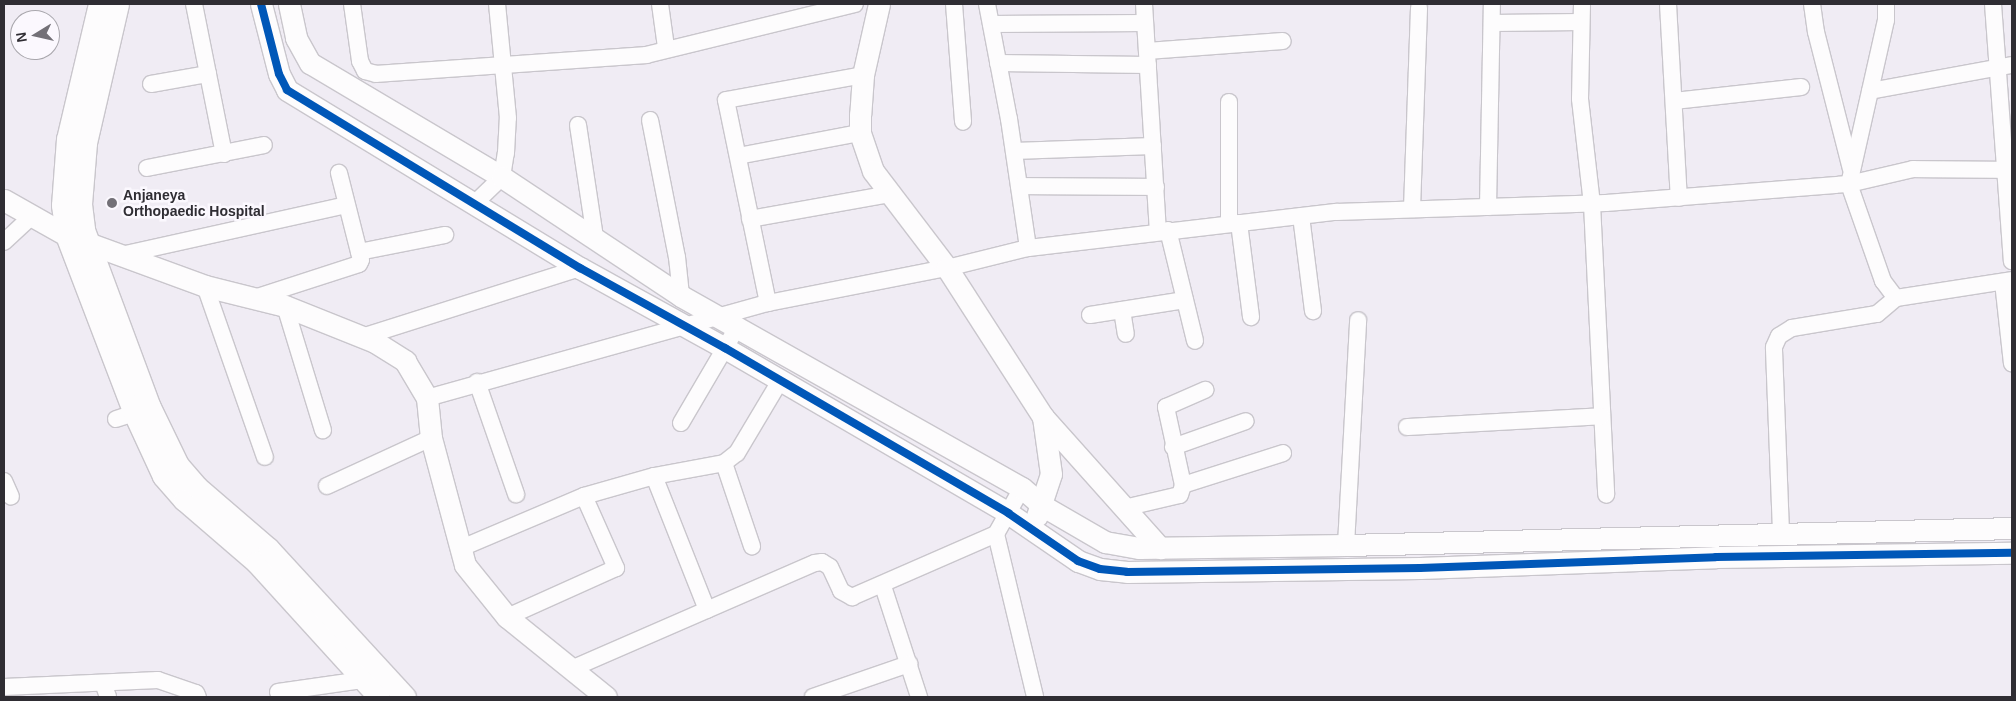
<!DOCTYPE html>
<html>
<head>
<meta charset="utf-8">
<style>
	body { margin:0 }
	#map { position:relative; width:2016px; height:701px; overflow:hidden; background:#f0ecf4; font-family:Arial,sans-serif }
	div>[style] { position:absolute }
	.roads { filter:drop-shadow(1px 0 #c9c6cc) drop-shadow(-1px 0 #c9c6cc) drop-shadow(0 1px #c9c6cc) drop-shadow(0 -1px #c9c6cc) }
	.minor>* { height:16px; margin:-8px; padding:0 8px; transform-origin:8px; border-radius:8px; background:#fdfcfd }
	.tertiary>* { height:21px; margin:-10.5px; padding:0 10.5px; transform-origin:10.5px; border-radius:10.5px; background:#fdfcfd }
	.cycleway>* { height:8px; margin:-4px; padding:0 4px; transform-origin:4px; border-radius:4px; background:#0057b8 }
	.dots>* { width:14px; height:14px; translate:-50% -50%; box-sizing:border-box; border:2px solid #fbf8fe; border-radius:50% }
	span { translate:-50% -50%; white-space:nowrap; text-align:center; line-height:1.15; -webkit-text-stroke:5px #fbf8fe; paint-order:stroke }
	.poi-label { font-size:14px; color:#2f2d33; font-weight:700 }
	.left { translate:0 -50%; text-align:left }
	.frame { position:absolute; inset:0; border:5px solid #2f2d33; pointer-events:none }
	.north { position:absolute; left:10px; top:10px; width:50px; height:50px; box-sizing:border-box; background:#fbf8fe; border:1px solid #a9a7ad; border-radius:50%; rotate:261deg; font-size:14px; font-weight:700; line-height:20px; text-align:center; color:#2f2d33 }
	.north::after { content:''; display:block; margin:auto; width:18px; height:22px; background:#737077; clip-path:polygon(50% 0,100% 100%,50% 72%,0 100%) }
</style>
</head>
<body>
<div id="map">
	<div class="roads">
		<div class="minor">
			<div style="left:194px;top:4px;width:153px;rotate:78.7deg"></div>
			<div style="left:352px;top:4px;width:58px;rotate:82deg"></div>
			<div style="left:360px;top:61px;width:11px;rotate:63deg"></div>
			<div style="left:365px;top:71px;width:11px;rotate:15deg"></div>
			<div style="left:376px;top:74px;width:271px;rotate:-4deg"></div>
			<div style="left:646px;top:55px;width:215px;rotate:-13.7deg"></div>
			<div style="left:660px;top:4px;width:43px;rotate:82.1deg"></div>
			<div style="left:954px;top:4px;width:118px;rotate:85.6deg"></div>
			<div style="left:987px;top:4px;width:117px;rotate:79.2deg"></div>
			<div style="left:1009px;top:119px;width:130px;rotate:81.6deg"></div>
			<div style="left:1144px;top:4px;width:228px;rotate:86.5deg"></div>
			<div style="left:1582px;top:4px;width:95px;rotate:91.2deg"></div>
			<div style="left:1580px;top:99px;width:106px;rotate:83.5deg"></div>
			<div style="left:1592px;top:204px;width:291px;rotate:87.2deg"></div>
			<div style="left:1668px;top:4px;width:194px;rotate:86.8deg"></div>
			<div style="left:1812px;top:4px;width:28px;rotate:82deg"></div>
			<div style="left:1816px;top:32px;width:141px;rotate:75.7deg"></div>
			<div style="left:1886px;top:4px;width:16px;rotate:90deg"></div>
			<div style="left:1886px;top:20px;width:168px;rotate:102.7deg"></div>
			<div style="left:1849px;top:184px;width:66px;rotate:-13.2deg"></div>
			<div style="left:1913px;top:169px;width:99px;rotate:0.6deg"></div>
			<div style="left:1993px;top:4px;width:258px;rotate:85.8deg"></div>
			<div style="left:1492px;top:23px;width:89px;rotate:-0.6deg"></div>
			<div style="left:991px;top:24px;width:154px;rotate:-0.4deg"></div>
			<div style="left:1147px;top:51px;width:136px;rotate:-4.2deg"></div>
			<div style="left:998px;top:63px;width:150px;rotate:0.8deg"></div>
			<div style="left:151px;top:84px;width:58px;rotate:-10deg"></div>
			<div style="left:1870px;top:91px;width:144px;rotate:-10.4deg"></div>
			<div style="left:1674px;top:101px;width:128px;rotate:-6.3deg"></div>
			<div style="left:650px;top:120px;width:140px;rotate:78.9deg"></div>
			<div style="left:677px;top:257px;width:39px;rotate:84deg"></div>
			<div style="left:578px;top:125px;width:113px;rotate:81.4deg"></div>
			<div style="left:1014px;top:151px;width:139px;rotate:-2.1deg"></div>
			<div style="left:738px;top:156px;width:124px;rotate:-10.7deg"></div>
			<div style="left:147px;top:168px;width:119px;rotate:-11.1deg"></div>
			<div style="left:1019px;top:186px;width:137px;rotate:0.4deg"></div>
			<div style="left:474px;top:204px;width:39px;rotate:-44deg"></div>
			<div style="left:502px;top:177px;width:24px;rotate:-81deg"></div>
			<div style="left:506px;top:153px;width:35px;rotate:-87deg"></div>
			<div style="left:508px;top:118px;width:115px;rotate:-95.5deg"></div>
			<div style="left:1488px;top:207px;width:203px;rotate:-88.9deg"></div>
			<div style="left:1412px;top:209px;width:201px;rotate:-88deg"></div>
			<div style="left:1301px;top:216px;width:96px;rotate:82.8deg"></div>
			<div style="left:750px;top:219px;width:142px;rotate:-10.1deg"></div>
			<div style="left:1239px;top:223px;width:95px;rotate:82.7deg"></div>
			<div style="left:1229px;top:224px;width:122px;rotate:-90deg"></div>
			<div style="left:1168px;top:230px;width:114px;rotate:76.3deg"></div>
			<div style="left:4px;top:242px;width:38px;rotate:-43deg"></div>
			<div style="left:359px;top:252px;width:88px;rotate:-11.2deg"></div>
			<div style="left:121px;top:255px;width:231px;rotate:-12.5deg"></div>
			<div style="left:2003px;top:282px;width:82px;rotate:83.7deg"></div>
			<div style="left:205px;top:286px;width:181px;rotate:70.7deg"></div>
			<div style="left:254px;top:298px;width:110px;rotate:-17.9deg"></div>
			<div style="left:359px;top:264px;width:4px;rotate:-63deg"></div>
			<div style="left:361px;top:260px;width:90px;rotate:-104.2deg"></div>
			<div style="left:768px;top:303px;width:207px;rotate:-101.7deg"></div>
			<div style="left:726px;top:100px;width:139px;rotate:-10.3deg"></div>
			<div style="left:285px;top:306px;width:130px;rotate:73deg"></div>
			<div style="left:1122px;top:310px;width:24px;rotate:81deg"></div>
			<div style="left:1090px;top:315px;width:96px;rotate:-9deg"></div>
			<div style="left:362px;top:337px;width:229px;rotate:-17.6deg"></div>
			<div style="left:477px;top:382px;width:119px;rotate:70.8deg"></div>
			<div style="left:427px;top:398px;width:354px;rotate:-15.6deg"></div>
			<div style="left:768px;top:303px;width:182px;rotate:-11.1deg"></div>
			<div style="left:947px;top:268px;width:83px;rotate:-13.9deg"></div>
			<div style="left:1028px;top:248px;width:310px;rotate:-6.7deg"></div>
			<div style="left:1336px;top:212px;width:270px;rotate:-1.9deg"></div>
			<div style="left:1606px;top:203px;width:244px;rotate:-4.5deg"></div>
			<div style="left:1849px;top:184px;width:103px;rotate:70.7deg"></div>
			<div style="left:1883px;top:281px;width:21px;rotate:53deg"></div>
			<div style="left:1896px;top:298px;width:117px;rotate:-8.8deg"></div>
			<div style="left:116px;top:419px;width:19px;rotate:-18deg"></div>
			<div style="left:681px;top:423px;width:113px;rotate:-59.6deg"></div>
			<div style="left:1407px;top:427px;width:195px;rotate:-3.2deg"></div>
			<div style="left:1173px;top:447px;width:77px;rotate:-19.6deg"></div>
			<div style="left:724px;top:463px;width:88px;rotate:71.4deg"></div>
			<div style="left:654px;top:476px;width:144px;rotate:68.4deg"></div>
			<div style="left:4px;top:481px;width:17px;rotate:66deg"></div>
			<div style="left:1183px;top:485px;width:105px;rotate:-17.7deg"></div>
			<div style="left:327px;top:486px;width:115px;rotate:-24.8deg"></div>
			<div style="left:1022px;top:488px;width:53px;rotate:119.5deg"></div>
			<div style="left:996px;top:534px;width:168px;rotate:76.5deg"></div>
			<div style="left:584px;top:496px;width:73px;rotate:-15.9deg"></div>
			<div style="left:654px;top:476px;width:71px;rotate:-10.5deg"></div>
			<div style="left:724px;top:463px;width:16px;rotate:-38deg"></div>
			<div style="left:737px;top:453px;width:84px;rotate:-59.2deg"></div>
			<div style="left:1124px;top:508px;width:57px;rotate:-13.1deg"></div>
			<div style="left:1180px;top:495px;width:10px;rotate:-73deg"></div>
			<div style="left:1183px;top:485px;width:80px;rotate:-102.3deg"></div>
			<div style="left:1166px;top:407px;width:43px;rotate:-23.6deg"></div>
			<div style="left:1781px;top:532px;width:185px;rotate:-92.2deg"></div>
			<div style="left:1774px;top:347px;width:12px;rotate:-66deg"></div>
			<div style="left:1779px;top:336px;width:15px;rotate:-32deg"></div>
			<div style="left:1792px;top:328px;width:86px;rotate:-9.4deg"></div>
			<div style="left:1877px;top:314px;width:25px;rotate:-40deg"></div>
			<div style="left:1346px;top:545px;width:225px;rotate:-86.9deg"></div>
			<div style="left:459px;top:549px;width:136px;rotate:-23deg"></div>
			<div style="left:584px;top:496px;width:79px;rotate:66deg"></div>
			<div style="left:616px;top:568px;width:120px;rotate:155.8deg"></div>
			<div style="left:883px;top:586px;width:117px;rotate:72deg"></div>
			<div style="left:571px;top:669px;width:266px;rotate:-23.5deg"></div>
			<div style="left:815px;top:563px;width:7px;rotate:-8deg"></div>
			<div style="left:822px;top:562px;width:9px;rotate:32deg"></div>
			<div style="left:830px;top:567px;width:26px;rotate:65deg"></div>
			<div style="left:841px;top:591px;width:13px;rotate:29deg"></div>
			<div style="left:852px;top:597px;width:157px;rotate:-23.6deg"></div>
			<div style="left:103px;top:683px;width:15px;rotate:70deg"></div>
			<div style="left:4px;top:687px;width:154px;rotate:-2.6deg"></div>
			<div style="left:158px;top:680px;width:40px;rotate:18.9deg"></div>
			<div style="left:196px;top:693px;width:4px;rotate:63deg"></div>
			<div style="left:278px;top:692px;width:85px;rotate:-8.1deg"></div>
			<div style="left:813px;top:697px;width:102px;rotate:-19deg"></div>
		</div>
		<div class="tertiary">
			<div style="left:99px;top:4px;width:139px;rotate:103.3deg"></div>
			<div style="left:67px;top:139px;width:66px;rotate:94.3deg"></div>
			<div style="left:62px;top:205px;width:30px;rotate:82deg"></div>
			<div style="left:66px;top:235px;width:191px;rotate:69.1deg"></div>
			<div style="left:134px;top:413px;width:69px;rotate:65.3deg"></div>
			<div style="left:163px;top:476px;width:32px;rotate:49deg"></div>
			<div style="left:184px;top:500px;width:95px;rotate:40.7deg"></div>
			<div style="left:256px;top:562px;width:183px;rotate:47.7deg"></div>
			<div style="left:118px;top:4px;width:143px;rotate:103deg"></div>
			<div style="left:86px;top:143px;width:61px;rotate:94.7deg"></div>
			<div style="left:81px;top:204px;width:26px;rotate:83deg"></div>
			<div style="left:84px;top:230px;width:189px;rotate:69.6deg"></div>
			<div style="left:150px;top:407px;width:64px;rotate:64.2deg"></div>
			<div style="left:178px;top:465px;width:29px;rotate:49deg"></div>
			<div style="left:197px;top:487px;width:95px;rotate:40.7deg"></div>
			<div style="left:269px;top:549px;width:201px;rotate:47.4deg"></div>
			<div style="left:261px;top:4px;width:72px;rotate:75.6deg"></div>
			<div style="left:279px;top:74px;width:18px;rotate:63deg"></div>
			<div style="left:287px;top:90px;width:343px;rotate:31.3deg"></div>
			<div style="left:580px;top:268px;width:166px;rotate:28.9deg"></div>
			<div style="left:725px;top:348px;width:328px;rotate:30.2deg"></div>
			<div style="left:1008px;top:513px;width:85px;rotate:34.4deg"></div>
			<div style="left:1078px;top:561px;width:23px;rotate:20deg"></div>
			<div style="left:1100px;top:569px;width:27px;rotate:6deg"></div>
			<div style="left:1127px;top:572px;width:293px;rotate:-0.8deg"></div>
			<div style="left:1420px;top:568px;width:296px;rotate:-2.1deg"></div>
			<div style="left:1716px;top:557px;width:296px;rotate:-0.8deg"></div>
			<div style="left:289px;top:4px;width:35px;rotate:78deg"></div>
			<div style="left:296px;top:38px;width:29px;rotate:61deg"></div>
			<div style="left:310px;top:63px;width:223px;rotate:30.7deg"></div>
			<div style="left:502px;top:177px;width:215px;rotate:33.6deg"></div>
			<div style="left:681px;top:296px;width:391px;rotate:29.4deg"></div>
			<div style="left:1022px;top:488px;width:28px;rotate:41deg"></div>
			<div style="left:1043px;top:506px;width:72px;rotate:30.1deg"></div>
			<div style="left:1105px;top:542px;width:35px;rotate:10deg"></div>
			<div style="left:1139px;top:548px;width:207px;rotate:-0.8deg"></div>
			<div style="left:1346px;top:545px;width:666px;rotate:-1.46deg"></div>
			<div style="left:879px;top:4px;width:73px;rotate:102.7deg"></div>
			<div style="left:863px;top:75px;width:39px;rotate:94deg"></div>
			<div style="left:860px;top:114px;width:19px;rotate:90deg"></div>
			<div style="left:860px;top:133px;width:40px;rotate:71.1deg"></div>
			<div style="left:873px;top:171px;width:122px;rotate:52.7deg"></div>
			<div style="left:947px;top:268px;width:177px;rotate:57.2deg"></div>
			<div style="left:1043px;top:417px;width:176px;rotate:48.2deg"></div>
			<div style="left:4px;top:200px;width:71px;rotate:29.4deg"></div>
			<div style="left:66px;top:235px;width:148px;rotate:20.1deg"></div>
			<div style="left:205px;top:286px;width:82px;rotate:14deg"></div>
			<div style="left:285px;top:306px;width:97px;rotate:21.8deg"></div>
			<div style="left:375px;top:342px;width:36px;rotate:32deg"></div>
			<div style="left:405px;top:361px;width:43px;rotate:59.3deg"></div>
			<div style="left:427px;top:398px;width:40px;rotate:84.3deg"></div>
			<div style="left:431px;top:438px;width:131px;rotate:75deg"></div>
			<div style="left:465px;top:565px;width:67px;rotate:51.1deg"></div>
			<div style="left:507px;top:617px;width:127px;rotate:38.9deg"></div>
			<div style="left:1037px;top:516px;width:44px;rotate:-71.6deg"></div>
			<div style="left:1051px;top:474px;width:58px;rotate:-98deg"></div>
		</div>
	</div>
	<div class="cycleway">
		<div style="left:261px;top:4px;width:72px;rotate:75.6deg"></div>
		<div style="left:279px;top:74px;width:18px;rotate:63deg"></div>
		<div style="left:287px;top:90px;width:343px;rotate:31.3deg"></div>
		<div style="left:580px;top:268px;width:166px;rotate:28.9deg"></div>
		<div style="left:725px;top:348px;width:328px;rotate:30.2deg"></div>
		<div style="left:1008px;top:513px;width:85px;rotate:34.4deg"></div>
		<div style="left:1078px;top:561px;width:23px;rotate:20deg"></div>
		<div style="left:1100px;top:569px;width:27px;rotate:6deg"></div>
		<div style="left:1127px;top:572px;width:293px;rotate:-0.8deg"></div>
		<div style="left:1420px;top:568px;width:296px;rotate:-2.1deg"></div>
		<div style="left:1716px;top:557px;width:296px;rotate:-0.8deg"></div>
	</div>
	<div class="dots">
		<div style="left:112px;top:203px;background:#737077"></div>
	</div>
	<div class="poi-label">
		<span class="left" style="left:123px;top:203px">Anjaneya<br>Orthopaedic Hospital</span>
	</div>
	<div class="frame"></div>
	<div class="north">N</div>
</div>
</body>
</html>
